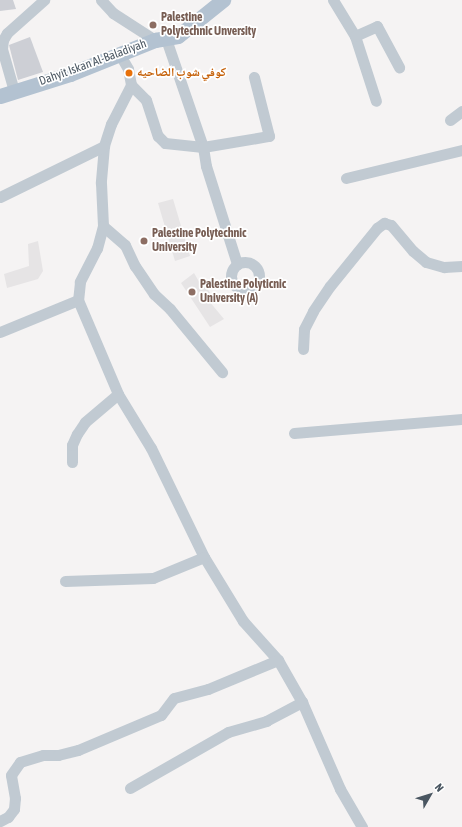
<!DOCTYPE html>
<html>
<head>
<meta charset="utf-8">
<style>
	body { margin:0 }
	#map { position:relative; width:462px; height:827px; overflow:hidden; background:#f5f3f3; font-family:"Asap Condensed","Noto Naskh Arabic",sans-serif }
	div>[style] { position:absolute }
	.education>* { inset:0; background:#e6e4e5 }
	.building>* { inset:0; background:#cdcfd5 }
	.minor>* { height:11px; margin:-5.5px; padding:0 5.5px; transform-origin:5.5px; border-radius:5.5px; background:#c1cad2 }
	.minor>.ring { margin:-5.5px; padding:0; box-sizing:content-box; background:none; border:11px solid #c1cad2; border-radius:50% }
	.major>* { height:15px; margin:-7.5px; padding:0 7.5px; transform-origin:7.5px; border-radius:7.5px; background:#b3c2d1 }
	.dots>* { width:11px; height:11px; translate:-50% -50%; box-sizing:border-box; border:2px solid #fff; border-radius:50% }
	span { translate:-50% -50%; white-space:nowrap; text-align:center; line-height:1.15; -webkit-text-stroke:3.5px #fff; paint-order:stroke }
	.education-label { font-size:12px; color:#785e54; font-weight:700 }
	.left { translate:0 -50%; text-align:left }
	.street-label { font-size:12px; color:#4a5661 }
	.food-label { font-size:12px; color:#c56008; font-weight:700 }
	.north { position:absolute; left:410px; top:775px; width:40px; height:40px; -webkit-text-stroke:3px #fff; paint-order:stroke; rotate:51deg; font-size:11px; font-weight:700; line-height:16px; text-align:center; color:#4a5661 }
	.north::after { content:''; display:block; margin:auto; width:14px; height:18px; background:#4a5661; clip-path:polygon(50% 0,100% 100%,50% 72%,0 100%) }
</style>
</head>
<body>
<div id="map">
	<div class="education">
		<div style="clip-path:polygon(173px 199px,190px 256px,175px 261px,158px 203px)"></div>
		<div style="clip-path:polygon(38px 241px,43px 271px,38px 279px,7px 288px,4px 274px,29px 266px,28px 244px)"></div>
		<div style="clip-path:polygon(194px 273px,201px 285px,204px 284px,213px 297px,209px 301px,224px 319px,210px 327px,181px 283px)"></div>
	</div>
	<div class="building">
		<div style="clip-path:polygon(0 0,13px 0,16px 9px,0 11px)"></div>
		<div style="clip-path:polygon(30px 37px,43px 72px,18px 80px,9px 45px)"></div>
	</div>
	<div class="minor">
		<div style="left:101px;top:0;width:18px;rotate:47deg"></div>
		<div style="left:113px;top:13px;width:50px;rotate:32.7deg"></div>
		<div style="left:333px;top:0;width:42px;rotate:58.6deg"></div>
		<div style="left:355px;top:36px;width:68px;rotate:72.1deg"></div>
		<div style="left:355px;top:36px;width:24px;rotate:-24deg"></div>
		<div style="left:377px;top:26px;width:47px;rotate:61.8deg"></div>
		<div style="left:166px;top:39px;width:114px;rotate:71.1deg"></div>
		<div style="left:203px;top:147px;width:19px;rotate:81deg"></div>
		<div style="left:206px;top:166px;width:103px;rotate:72.4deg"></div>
		<div style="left:120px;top:55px;width:16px;rotate:60deg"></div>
		<div style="left:128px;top:69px;width:16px;rotate:79deg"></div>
		<div style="left:131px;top:85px;width:44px;rotate:117.1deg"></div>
		<div style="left:111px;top:124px;width:23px;rotate:108deg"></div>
		<div style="left:104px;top:146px;width:37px;rotate:95deg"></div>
		<div style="left:101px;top:183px;width:43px;rotate:87.3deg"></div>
		<div style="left:103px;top:226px;width:23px;rotate:105deg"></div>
		<div style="left:97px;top:248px;width:38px;rotate:117deg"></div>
		<div style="left:80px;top:282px;width:18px;rotate:96deg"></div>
		<div style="left:78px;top:300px;width:102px;rotate:66.9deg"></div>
		<div style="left:118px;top:394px;width:63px;rotate:58.6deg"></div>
		<div style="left:151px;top:448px;width:121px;rotate:64.1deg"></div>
		<div style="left:204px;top:557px;width:75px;rotate:58.6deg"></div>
		<div style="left:243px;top:621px;width:52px;rotate:48.1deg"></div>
		<div style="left:278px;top:660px;width:48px;rotate:60.3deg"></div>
		<div style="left:302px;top:702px;width:95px;rotate:66.4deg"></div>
		<div style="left:340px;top:789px;width:44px;rotate:59.9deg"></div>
		<div style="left:131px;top:85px;width:21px;rotate:45deg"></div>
		<div style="left:146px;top:100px;width:38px;rotate:72deg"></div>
		<div style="left:158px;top:136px;width:10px;rotate:45deg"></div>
		<div style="left:165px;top:143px;width:38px;rotate:6deg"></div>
		<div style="left:203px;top:147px;width:67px;rotate:-9.5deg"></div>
		<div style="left:269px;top:136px;width:61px;rotate:-104.3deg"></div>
		<div style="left:14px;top:91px;width:44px;rotate:-105.9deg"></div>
		<div style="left:2px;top:49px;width:9px;rotate:-84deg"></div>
		<div style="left:3px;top:40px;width:8px;rotate:-60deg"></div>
		<div style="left:7px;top:33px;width:50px;rotate:-41.7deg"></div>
		<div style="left:450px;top:120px;width:15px;rotate:-37deg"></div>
		<div style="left:346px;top:178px;width:119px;rotate:-13.6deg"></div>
		<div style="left:0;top:197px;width:116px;rotate:-26.1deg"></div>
		<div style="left:103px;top:226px;width:29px;rotate:41deg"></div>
		<div style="left:125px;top:245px;width:23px;rotate:65deg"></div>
		<div style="left:135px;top:266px;width:34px;rotate:56deg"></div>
		<div style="left:154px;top:294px;width:22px;rotate:43deg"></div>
		<div style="left:170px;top:309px;width:82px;rotate:50.5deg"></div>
		<div class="ring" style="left:231px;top:262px;width:17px;height:17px"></div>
		<div style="left:0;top:332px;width:84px;rotate:-22.3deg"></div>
		<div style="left:303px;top:349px;width:20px;rotate:-87deg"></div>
		<div style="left:304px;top:329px;width:20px;rotate:-63deg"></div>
		<div style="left:313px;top:311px;width:30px;rotate:-56deg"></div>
		<div style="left:330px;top:286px;width:75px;rotate:-51deg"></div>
		<div style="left:377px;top:228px;width:9px;rotate:-36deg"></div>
		<div style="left:384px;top:223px;width:7px;rotate:16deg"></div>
		<div style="left:391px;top:225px;width:34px;rotate:50deg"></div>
		<div style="left:413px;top:251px;width:17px;rotate:40deg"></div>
		<div style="left:426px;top:262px;width:19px;rotate:16deg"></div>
		<div style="left:444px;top:267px;width:18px;rotate:-3deg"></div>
		<div style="left:294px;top:433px;width:169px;rotate:-4.8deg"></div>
		<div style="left:72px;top:462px;width:17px;rotate:-90deg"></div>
		<div style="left:72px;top:445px;width:12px;rotate:-66deg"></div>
		<div style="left:77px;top:434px;width:14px;rotate:-56deg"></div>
		<div style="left:85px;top:422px;width:43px;rotate:-40.3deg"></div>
		<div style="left:65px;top:581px;width:88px;rotate:-2deg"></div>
		<div style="left:153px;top:578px;width:55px;rotate:-22.4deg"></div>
		<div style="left:130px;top:788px;width:113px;rotate:-29.7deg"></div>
		<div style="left:228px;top:732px;width:40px;rotate:-16deg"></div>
		<div style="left:266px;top:721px;width:41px;rotate:-27.8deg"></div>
		<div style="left:0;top:821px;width:9px;rotate:-27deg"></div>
		<div style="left:8px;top:817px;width:10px;rotate:-53deg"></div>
		<div style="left:14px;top:809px;width:11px;rotate:-85deg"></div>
		<div style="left:15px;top:798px;width:23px;rotate:-100deg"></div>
		<div style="left:11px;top:775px;width:16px;rotate:-55deg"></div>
		<div style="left:20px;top:762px;width:24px;rotate:-17deg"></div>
		<div style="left:43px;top:755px;width:15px"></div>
		<div style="left:58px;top:755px;width:21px;rotate:-14deg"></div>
		<div style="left:78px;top:750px;width:90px;rotate:-22.9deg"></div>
		<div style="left:161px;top:715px;width:21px;rotate:-53deg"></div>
		<div style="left:174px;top:698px;width:35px;rotate:-15deg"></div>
		<div style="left:208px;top:689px;width:76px;rotate:-22.5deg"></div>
	</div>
	<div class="major">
		<div style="left:0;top:96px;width:73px;rotate:-17.4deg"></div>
		<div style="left:70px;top:74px;width:92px;rotate:-21.8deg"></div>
		<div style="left:155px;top:40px;width:23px;rotate:-10deg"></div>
		<div style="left:178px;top:36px;width:58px;rotate:-38.7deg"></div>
	</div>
	<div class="dots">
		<div style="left:153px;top:25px;background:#8d6e63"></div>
		<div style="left:129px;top:73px;background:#e8710a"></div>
		<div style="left:144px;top:241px;background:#8d6e63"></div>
		<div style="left:192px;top:292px;background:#8d6e63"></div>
	</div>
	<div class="education-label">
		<span class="left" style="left:161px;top:25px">Palestine<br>Polytechnic Unversity</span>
		<span class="left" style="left:152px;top:241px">Palestine Polytechnic<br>University</span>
		<span class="left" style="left:200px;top:292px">Palestine Polyticnic<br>University (A)</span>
	</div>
	<div class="street-label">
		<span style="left:93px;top:63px;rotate:-20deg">Dahyit Iskan Al-Baladiyah</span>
	</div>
	<div class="food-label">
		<span class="left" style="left:137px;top:73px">كوفي شوب الضاحيه</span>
	</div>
	<div class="north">N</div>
</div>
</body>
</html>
